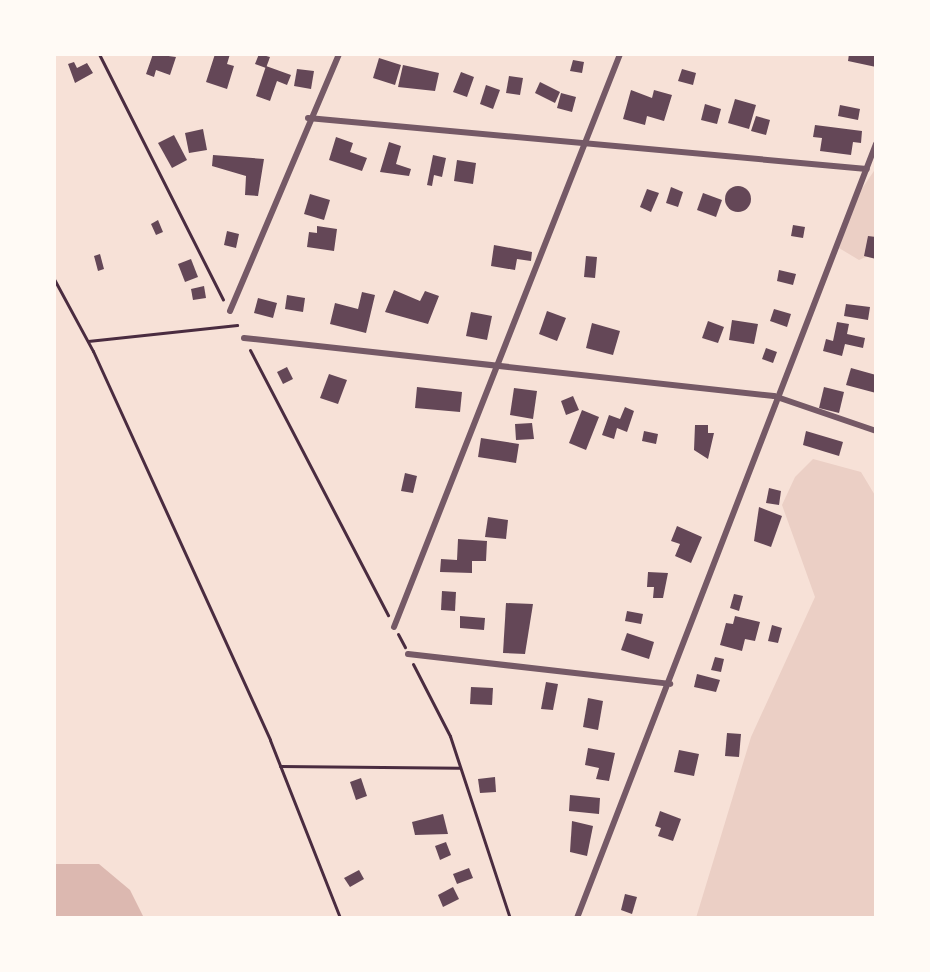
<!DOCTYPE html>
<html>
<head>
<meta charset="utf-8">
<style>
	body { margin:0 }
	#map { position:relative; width:930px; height:972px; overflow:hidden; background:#f7e1d7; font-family:"Source Sans 3",sans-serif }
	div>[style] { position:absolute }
	.green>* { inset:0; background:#ebcfc5 }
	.water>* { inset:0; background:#dcb8b0 }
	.building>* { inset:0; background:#644757 }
	.round { border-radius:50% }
	.path>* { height:3px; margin:-1.5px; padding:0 1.5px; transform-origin:1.5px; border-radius:1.5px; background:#4a2c40 }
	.minor>* { height:6px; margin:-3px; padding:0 3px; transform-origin:3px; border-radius:3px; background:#755966 }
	span { translate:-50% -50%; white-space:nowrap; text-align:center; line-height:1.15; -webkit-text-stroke:5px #fffaf5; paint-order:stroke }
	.frame { position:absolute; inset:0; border:56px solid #fffaf5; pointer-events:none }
</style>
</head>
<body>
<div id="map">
	<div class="green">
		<div style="clip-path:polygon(876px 168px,876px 236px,870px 255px,859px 260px,839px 248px,859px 193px)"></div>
		<div style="clip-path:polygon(813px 459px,861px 472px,876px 497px,876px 918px,696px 918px,751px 737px,815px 597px,782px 505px,795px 477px)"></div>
	</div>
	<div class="water">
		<div style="clip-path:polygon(54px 864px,99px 864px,130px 890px,144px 918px,54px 918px)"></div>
	</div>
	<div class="building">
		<div style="clip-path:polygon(153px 54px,176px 57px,170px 75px,156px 70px,154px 77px,146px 74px)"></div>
		<div style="clip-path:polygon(215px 54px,230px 54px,227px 64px,234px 66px,227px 89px,206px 82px)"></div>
		<div style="clip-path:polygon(259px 54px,270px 57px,266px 68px,255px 64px)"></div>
		<div style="clip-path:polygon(849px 54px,876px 54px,876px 67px,848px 61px)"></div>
		<div style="clip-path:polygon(379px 58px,401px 65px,395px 85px,373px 78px)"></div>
		<div style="clip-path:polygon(573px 60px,584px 62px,582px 73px,570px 71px)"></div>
		<div style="clip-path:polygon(74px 62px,77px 68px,87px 63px,93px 73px,75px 83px,68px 64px)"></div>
		<div style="clip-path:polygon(403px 65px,439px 73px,435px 91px,398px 87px)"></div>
		<div style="clip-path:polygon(266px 66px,291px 75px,287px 85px,277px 81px,270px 101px,256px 96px)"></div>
		<div style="clip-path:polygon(297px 69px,314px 71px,311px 89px,294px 86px)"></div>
		<div style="clip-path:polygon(682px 69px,696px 73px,693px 85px,678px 81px)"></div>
		<div style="clip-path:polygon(461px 72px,474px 77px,467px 97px,453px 92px)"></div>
		<div style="clip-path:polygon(509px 76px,523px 78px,520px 95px,506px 93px)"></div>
		<div style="clip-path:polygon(540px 82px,560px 92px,555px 103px,535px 93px)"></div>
		<div style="clip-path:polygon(486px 85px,500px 90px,493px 109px,480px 104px)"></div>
		<div style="clip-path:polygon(631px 90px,652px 98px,654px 90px,672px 95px,664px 121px,647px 116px,645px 125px,623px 119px)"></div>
		<div style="clip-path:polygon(561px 93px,576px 97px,572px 112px,557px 108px)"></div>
		<div style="clip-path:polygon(735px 99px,756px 105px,749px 129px,728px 123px)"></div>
		<div style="clip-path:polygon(705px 104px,721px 109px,717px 124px,701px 120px)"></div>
		<div style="clip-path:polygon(840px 105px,860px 109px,858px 120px,838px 116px)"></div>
		<div style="clip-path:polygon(756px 116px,770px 120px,766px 135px,751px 131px)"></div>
		<div style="clip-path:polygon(815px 125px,862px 131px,861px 143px,853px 142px,851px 155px,820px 151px,822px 138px,813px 137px)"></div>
		<div style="clip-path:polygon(203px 129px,207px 150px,189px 153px,185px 133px)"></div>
		<div style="clip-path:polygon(174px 135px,187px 160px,172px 168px,158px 143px)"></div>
		<div style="clip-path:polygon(336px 137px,353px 143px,350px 152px,367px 158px,362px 171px,329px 160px)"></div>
		<div style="clip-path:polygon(389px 142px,401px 146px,396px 164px,411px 169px,409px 176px,380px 172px)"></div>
		<div style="clip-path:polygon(213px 155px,264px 159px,258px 196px,245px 195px,246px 176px,212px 166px)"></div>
		<div style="clip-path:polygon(433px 155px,446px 158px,442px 177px,434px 175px,432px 186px,427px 185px)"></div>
		<div style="clip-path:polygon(457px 160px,476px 163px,473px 184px,454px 181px)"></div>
		<div class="round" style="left:725px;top:186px;width:26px;height:26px"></div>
		<div style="clip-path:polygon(671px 187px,683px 192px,678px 207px,666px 203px)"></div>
		<div style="clip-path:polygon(647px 189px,659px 193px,651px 212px,640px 207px)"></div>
		<div style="clip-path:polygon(703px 193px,722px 200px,716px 217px,697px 210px)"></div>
		<div style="clip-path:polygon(310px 194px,330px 200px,324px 220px,304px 214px)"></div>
		<div style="clip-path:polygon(158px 220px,163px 232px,156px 235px,151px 224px)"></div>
		<div style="clip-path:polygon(793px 225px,805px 227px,803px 238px,791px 236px)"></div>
		<div style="clip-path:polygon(317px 226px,337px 229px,334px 251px,307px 247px,309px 232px,317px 233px)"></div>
		<div style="clip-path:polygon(227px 231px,239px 234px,236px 248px,224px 245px)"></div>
		<div style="clip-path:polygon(868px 236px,876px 237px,876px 259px,864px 256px)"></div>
		<div style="clip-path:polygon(494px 245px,532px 252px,531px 261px,517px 259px,515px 270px,491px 266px)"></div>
		<div style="clip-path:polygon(100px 254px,104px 269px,98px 271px,94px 256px)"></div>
		<div style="clip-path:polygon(586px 256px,597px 257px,595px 278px,584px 277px)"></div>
		<div style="clip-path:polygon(191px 259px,198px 277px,185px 282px,178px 264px)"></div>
		<div style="clip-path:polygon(779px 270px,796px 274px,793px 285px,777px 281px)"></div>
		<div style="clip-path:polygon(204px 286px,206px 298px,193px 300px,191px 289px)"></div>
		<div style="clip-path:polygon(394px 290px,420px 301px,425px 291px,439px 296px,428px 324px,385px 312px)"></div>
		<div style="clip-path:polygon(362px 292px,375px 295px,366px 333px,330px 324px,335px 303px,358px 309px)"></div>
		<div style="clip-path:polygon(287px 295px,305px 298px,303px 312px,285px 309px)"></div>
		<div style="clip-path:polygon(258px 298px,277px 303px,273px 318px,254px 313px)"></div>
		<div style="clip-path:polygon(846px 304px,870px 307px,868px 320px,844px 316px)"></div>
		<div style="clip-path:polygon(774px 309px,791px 314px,787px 327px,770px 321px)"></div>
		<div style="clip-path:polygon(547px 311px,566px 318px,557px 341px,539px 334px)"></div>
		<div style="clip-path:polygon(471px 312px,492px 316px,487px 340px,466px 336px)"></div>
		<div style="clip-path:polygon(732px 320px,758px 324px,754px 344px,729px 340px)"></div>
		<div style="clip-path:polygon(708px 321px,724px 327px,718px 343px,702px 338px)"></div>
		<div style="clip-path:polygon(837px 322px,849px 324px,847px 334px,865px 338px,863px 348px,845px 344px,842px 356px,823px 351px,826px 339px,833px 341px)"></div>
		<div style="clip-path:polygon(592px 323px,620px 331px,613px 355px,586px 348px)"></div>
		<div style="clip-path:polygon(766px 348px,777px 352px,773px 363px,762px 359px)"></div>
		<div style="clip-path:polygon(287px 367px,293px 379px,283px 384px,277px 372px)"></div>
		<div style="clip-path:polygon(851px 368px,876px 375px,876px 393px,846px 385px)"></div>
		<div style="clip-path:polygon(329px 374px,347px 380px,338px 404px,320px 398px)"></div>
		<div style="clip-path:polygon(417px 387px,462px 392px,460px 412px,415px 408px)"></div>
		<div style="clip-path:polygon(824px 387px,844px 392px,839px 413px,819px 408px)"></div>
		<div style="clip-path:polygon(514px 388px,537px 391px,533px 419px,510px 415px)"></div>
		<div style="clip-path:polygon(573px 396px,579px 410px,566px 415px,561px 401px)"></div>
		<div style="clip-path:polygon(625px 407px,634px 411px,627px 432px,617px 428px,614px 439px,602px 435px,609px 415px,620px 419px)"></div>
		<div style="clip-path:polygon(582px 410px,599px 417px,586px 450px,569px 443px)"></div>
		<div style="clip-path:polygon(532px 423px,534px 439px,516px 440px,515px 424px)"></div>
		<div style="clip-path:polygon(695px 425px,708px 425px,708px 433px,714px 433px,708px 459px,694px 450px)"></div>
		<div style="clip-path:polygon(644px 431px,658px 434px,656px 444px,642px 441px)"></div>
		<div style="clip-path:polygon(806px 431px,843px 442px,839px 456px,803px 445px)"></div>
		<div style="clip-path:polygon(481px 438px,519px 444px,516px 463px,478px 457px)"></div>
		<div style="clip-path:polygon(405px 473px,417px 476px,413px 493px,401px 491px)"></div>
		<div style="clip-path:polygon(769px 488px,781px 491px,779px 505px,766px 503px)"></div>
		<div style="clip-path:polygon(759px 507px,782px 516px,771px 547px,754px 541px)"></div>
		<div style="clip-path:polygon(488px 517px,508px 520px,506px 539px,485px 537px)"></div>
		<div style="clip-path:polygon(677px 526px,702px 537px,691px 563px,675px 556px,680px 544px,671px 541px)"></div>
		<div style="clip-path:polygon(458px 539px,487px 541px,486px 561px,472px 561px,472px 573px,440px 572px,441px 559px,457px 560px)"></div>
		<div style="clip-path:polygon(648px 572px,668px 573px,663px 598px,653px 598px,654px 587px,647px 587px)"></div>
		<div style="clip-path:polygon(442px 591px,456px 592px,455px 611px,441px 610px)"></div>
		<div style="clip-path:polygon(734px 594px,743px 596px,739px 611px,730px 608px)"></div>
		<div style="clip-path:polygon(506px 603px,533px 604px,525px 654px,503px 653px)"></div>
		<div style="clip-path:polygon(627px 611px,643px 614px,641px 624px,625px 621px)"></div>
		<div style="clip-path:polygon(460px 616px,485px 618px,484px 630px,460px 628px)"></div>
		<div style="clip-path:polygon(735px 616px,760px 622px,755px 641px,745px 639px,742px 651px,720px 645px,726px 623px,733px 624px)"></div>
		<div style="clip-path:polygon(772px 625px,782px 628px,778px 643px,768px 641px)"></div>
		<div style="clip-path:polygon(627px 633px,654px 642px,649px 659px,621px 650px)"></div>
		<div style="clip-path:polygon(715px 657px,724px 659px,721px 672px,711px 670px)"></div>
		<div style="clip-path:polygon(697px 674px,720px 680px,716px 692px,694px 687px)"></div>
		<div style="clip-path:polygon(546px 682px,558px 684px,553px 710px,541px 709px)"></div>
		<div style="clip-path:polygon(471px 687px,493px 688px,492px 705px,470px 704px)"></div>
		<div style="clip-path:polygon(588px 698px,603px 701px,598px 730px,583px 727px)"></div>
		<div style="clip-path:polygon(727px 733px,741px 734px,739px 757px,725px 756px)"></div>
		<div style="clip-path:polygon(588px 748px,615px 753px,609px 781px,596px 779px,599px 768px,585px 765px)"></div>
		<div style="clip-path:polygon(679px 750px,699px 754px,694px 776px,674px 772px)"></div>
		<div style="clip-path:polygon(495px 777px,496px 792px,480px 793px,478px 779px)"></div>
		<div style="clip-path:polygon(361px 778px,367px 796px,356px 800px,350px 782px)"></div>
		<div style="clip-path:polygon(570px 795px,600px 798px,599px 814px,569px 811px)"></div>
		<div style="clip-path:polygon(660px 811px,681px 819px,673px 841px,658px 836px,661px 828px,655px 826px)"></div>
		<div style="clip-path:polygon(443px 814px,448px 834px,415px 835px,412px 822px)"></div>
		<div style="clip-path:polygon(572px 821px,593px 826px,587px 856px,570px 852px)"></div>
		<div style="clip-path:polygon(446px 842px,451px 855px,440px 860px,435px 846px)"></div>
		<div style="clip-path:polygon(469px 868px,473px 878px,457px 884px,453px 874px)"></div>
		<div style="clip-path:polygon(359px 870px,364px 879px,350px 887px,344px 878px)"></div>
		<div style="clip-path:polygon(453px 887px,459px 899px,443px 907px,438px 895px)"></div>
		<div style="clip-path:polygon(625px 894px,637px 897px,632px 914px,621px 910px)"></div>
	</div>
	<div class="path">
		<div style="left:99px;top:54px;width:275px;rotate:63.2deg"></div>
		<div style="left:54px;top:279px;width:82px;rotate:61.6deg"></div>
		<div style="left:93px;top:351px;width:427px;rotate:65.5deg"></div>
		<div style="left:270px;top:740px;width:191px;rotate:68.5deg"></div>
		<div style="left:88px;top:341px;width:150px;rotate:-6.1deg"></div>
		<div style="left:250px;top:350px;width:299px;rotate:62.5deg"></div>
		<div style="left:398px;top:634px;width:15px;rotate:62deg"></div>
		<div style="left:413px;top:664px;width:81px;rotate:62.8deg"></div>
		<div style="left:450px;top:736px;width:192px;rotate:71.8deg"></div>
		<div style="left:280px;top:766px;width:179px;rotate:0.6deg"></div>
	</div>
	<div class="minor">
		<div style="left:308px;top:118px;width:561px;rotate:5.21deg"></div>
		<div style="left:230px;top:311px;width:279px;rotate:-67deg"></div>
		<div style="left:244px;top:338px;width:533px;rotate:6.25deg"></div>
		<div style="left:774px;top:396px;width:108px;rotate:18.9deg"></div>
		<div style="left:394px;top:627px;width:616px;rotate:-68.47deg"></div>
		<div style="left:408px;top:654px;width:264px;rotate:6.5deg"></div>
		<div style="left:577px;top:918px;width:830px;rotate:-68.88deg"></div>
	</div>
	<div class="frame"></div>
</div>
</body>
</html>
